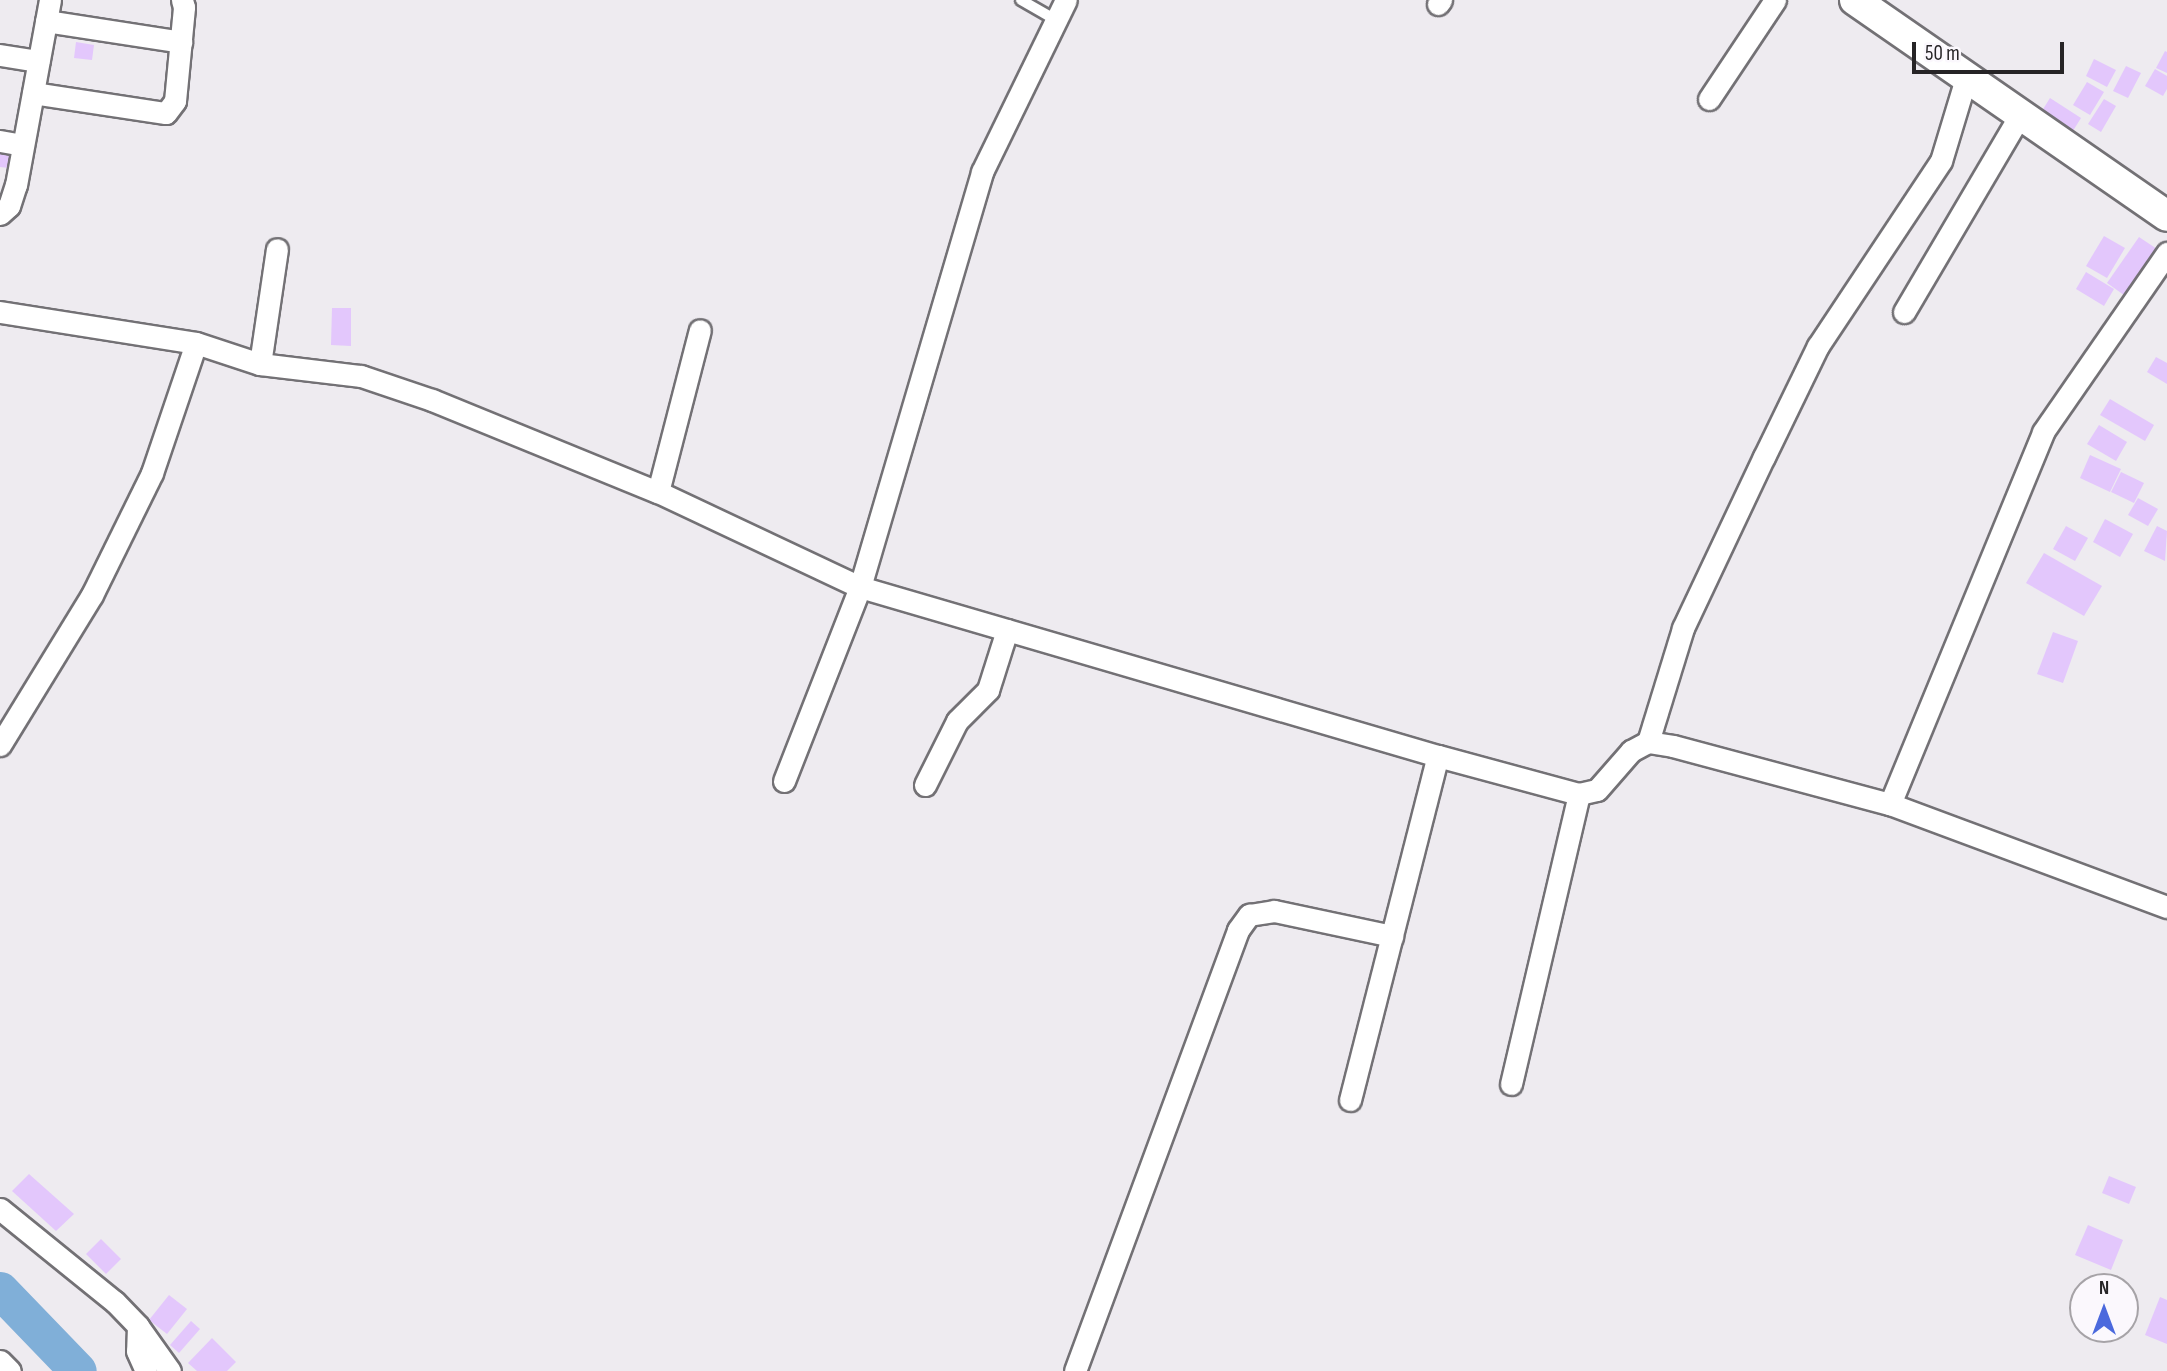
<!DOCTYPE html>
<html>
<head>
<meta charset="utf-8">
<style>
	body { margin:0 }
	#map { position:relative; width:2167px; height:1371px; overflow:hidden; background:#eeebf0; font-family:"Sofia Sans Condensed",sans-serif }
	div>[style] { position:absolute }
	.river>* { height:37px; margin:-18.5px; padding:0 18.5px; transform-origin:18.5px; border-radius:18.5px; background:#80afd8 }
	.building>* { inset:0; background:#e3c7fc }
	.roads { filter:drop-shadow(2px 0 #737175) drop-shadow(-2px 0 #737175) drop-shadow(0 2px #737175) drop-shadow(0 -2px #737175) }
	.lane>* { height:10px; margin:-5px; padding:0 5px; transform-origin:5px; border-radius:5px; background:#fff }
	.street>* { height:21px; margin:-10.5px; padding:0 10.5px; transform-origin:10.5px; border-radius:10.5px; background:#fff }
	.secondary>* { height:30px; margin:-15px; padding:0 15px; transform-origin:15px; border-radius:15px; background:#fff }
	span { translate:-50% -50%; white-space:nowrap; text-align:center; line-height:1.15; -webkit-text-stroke:6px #fbf8fd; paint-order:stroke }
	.north { position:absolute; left:2069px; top:1273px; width:70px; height:70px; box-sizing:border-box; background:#fbf8fd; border:2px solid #a6a3a7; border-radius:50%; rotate:0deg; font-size:19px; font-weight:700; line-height:28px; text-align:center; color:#262426 }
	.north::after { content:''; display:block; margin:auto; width:24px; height:32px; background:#4b69dd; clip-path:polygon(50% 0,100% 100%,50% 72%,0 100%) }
	.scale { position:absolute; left:1912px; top:42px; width:152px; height:32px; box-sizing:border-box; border:4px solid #262426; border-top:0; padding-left:9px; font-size:21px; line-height:24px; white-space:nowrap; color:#262426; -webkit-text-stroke:5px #fbf8fd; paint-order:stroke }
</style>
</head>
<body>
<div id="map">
	<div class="river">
		<div style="left:0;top:1290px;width:112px;rotate:46.1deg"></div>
	</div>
	<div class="building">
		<div style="clip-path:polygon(76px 42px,94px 45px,92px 60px,74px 58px)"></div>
		<div style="clip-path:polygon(2165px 51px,2167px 52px,2167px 73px,2156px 68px)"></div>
		<div style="clip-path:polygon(2094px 59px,2116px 70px,2107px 87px,2086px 76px)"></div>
		<div style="clip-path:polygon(2126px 66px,2141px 73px,2128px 98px,2113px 91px)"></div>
		<div style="clip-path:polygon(2155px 69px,2167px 76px,2167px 89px,2163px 96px,2145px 86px)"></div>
		<div style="clip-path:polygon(2087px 82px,2104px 92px,2090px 115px,2073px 105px)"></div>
		<div style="clip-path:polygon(2050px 98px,2081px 118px,2071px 134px,2040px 114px)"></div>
		<div style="clip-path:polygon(2104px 99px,2116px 106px,2101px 132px,2088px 124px)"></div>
		<div style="clip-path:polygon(0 145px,12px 147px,9px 168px,0 167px)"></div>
		<div style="clip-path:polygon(2104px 236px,2125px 248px,2107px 278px,2086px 266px)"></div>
		<div style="clip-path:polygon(2139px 237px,2163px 253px,2131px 300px,2107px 283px)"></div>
		<div style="clip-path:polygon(2086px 272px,2114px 289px,2104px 306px,2076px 289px)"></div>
		<div style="clip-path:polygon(332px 308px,351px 308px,351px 346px,331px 345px)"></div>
		<div style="clip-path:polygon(2156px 357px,2167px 363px,2167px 384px,2147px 372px)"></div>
		<div style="clip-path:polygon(2110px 399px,2154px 425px,2145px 441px,2100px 415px)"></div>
		<div style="clip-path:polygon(2099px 425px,2127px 442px,2116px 461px,2087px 444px)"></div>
		<div style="clip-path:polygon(2090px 455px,2121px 469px,2110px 492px,2080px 478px)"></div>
		<div style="clip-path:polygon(2121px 472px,2144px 483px,2134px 503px,2111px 492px)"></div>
		<div style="clip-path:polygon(2138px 498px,2158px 509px,2148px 526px,2128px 515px)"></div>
		<div style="clip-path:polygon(2105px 519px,2133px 534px,2120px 557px,2093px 542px)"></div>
		<div style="clip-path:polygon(2066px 526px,2088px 538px,2075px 561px,2053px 549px)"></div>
		<div style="clip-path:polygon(2157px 526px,2167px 531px,2165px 561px,2144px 551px)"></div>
		<div style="clip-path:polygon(2044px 553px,2102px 586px,2084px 616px,2026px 583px)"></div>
		<div style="clip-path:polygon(2053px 632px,2078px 641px,2063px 683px,2037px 674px)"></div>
		<div style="clip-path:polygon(29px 1174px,74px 1214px,56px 1231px,12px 1191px)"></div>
		<div style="clip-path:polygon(2109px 1176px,2136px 1187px,2129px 1204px,2102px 1193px)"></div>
		<div style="clip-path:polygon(2088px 1225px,2123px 1240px,2111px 1270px,2075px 1255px)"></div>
		<div style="clip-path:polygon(101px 1239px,121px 1259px,106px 1274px,86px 1254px)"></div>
		<div style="clip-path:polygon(169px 1295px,187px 1309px,167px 1334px,149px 1320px)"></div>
		<div style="clip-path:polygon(2160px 1297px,2167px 1300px,2167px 1344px,2145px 1335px)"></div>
		<div style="clip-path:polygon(191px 1321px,200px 1329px,179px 1353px,170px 1345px)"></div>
		<div style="clip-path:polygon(212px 1338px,236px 1362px,227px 1371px,197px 1371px,188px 1363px)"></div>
	</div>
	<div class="roads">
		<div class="lane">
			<div style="left:1021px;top:0;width:40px;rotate:29.7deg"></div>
		</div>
		<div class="street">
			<div style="left:1438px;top:4px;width:5px;rotate:-53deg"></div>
			<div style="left:46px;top:21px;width:137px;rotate:8.8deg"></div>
			<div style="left:0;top:55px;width:39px;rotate:9deg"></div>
			<div style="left:33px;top:93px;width:134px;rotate:8.6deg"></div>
			<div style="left:166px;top:113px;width:15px;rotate:-53deg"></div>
			<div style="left:175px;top:101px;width:94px;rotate:-84.5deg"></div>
			<div style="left:184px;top:7px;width:7px;rotate:-106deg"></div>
			<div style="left:1709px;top:99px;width:119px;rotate:-56.3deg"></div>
			<div style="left:0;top:141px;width:23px;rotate:10deg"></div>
			<div style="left:0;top:214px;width:12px;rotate:-42deg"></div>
			<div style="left:9px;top:206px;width:22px;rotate:-72deg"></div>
			<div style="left:16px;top:185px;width:188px;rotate:-79.6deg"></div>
			<div style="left:0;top:312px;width:198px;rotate:9deg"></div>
			<div style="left:196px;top:343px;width:67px;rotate:18.2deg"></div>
			<div style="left:260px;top:364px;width:102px;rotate:6.8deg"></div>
			<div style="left:361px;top:376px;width:75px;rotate:18.7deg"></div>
			<div style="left:432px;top:400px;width:244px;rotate:22.2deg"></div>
			<div style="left:658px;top:492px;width:223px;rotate:25.2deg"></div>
			<div style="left:860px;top:587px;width:602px;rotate:16.3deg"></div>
			<div style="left:1438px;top:756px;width:146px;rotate:15.1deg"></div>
			<div style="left:1579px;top:794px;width:18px;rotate:-13deg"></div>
			<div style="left:1597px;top:790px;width:52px;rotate:-48.9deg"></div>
			<div style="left:1631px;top:751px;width:19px;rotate:-28deg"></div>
			<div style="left:1648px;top:742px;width:25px;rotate:9deg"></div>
			<div style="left:1673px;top:746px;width:225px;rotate:15deg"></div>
			<div style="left:1890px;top:804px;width:296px;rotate:20.4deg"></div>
			<div style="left:1904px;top:312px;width:229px;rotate:-59.5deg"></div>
			<div style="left:260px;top:364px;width:116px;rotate:-81.6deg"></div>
			<div style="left:658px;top:492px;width:167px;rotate:-75.5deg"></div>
			<div style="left:1648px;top:742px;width:119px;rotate:-72.9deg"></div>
			<div style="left:1683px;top:628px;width:189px;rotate:-64.7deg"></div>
			<div style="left:1764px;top:457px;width:123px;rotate:-64.1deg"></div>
			<div style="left:1818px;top:346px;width:222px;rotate:-56.4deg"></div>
			<div style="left:1941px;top:161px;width:87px;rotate:-73.2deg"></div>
			<div style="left:0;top:745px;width:176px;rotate:-58.5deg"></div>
			<div style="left:92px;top:595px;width:136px;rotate:-63.8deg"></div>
			<div style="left:152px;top:473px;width:137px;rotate:-71.3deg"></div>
			<div style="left:784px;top:781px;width:208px;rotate:-68.6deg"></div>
			<div style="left:860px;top:587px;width:433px;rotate:-73.6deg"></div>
			<div style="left:982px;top:172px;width:191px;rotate:-64deg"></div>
			<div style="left:925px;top:785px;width:72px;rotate:-63.4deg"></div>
			<div style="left:957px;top:721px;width:44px;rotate:-45deg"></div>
			<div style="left:988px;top:690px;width:63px;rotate:-72.4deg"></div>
			<div style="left:1890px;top:804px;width:402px;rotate:-67.6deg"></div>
			<div style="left:2043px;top:432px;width:218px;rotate:-55.3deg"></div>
			<div style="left:1511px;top:1084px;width:298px;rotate:-76.8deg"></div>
			<div style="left:1350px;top:1100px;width:355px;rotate:-75.7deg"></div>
			<div style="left:0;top:1209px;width:148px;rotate:39deg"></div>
			<div style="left:115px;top:1302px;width:33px;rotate:46deg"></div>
			<div style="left:138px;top:1326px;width:55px;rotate:54.6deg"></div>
			<div style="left:138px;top:1326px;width:25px;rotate:92deg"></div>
			<div style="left:137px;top:1351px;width:22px;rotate:66deg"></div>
			<div style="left:0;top:1361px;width:14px;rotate:45deg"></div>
			<div style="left:1075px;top:1371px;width:470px;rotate:-69.7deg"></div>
			<div style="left:1238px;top:930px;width:19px;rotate:-54deg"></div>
			<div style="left:1249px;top:915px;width:25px;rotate:-9deg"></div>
			<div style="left:1274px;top:911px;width:121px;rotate:12deg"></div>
		</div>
		<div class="secondary">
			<div style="left:1855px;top:0;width:379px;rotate:34.7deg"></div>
		</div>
	</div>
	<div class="north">N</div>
	<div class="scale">50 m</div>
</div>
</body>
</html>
